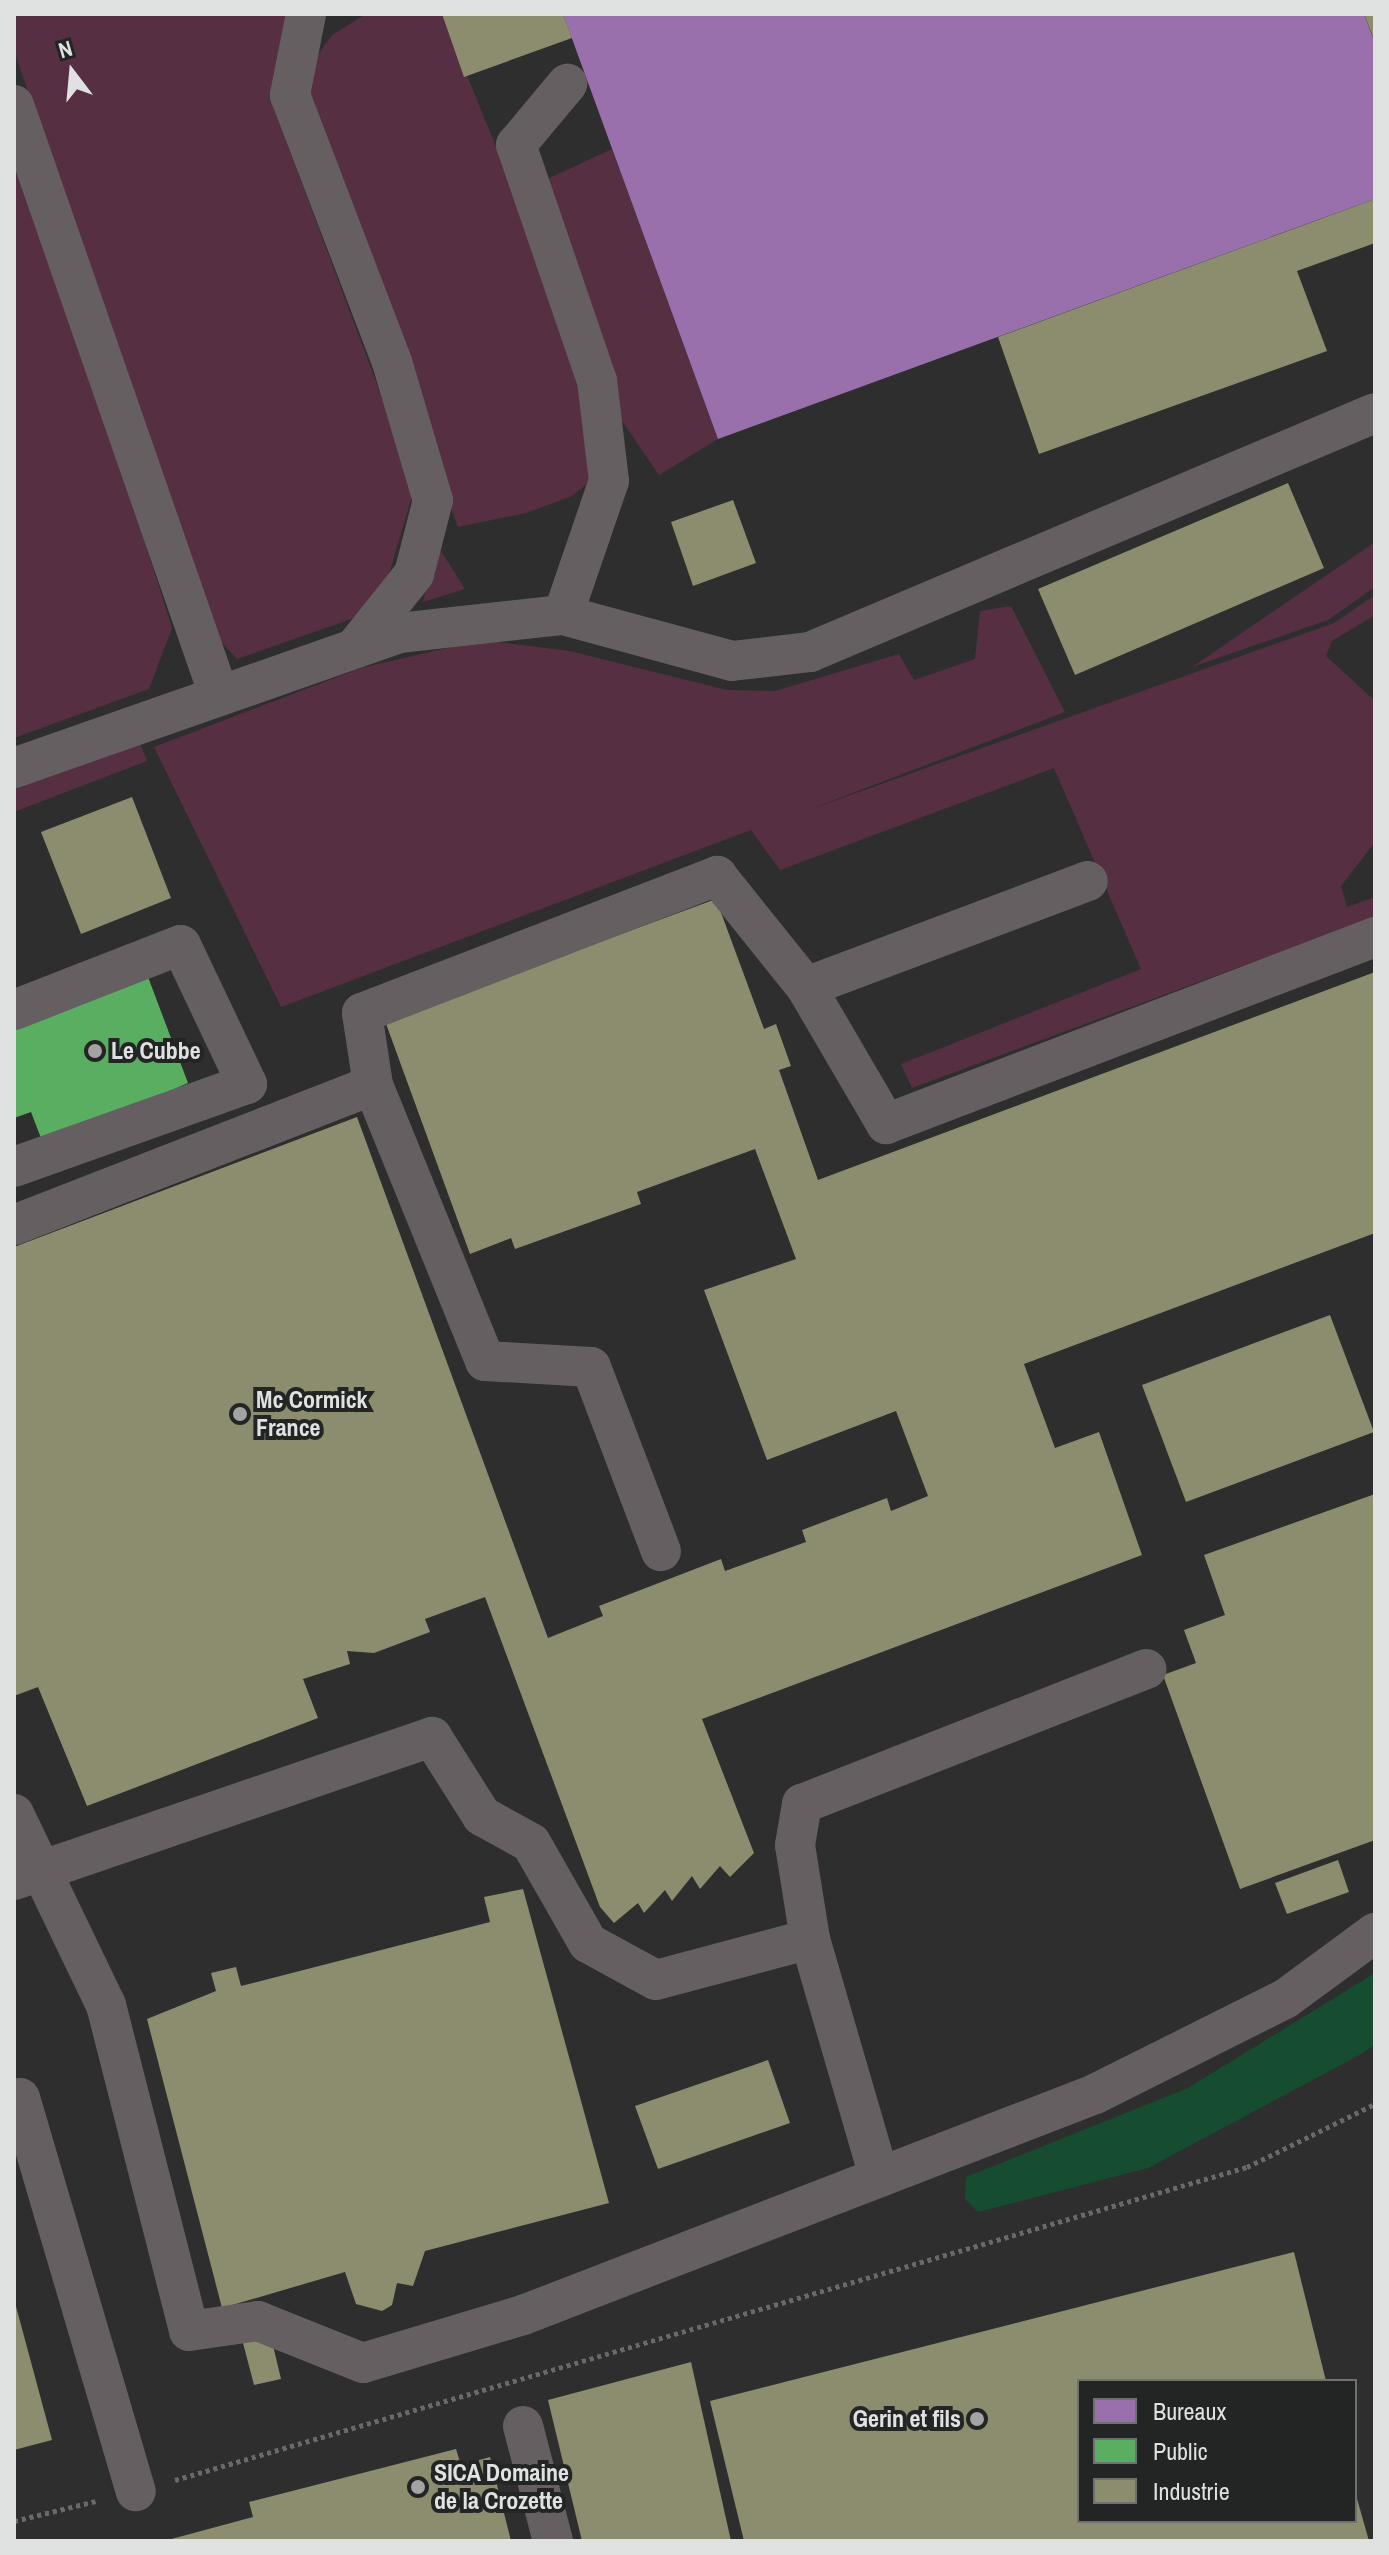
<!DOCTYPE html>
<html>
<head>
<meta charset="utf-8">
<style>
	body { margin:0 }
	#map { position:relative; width:1389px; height:2555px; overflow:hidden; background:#2e2e2e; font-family:"Archivo Narrow",sans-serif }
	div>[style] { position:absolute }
	.green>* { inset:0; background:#562f42 }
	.water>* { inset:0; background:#164d31 }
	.offices>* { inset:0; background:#9970ab }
	.public>* { inset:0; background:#5aae61 }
	.industry>* { inset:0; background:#8c8c6e }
	.path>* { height:5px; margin-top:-2.5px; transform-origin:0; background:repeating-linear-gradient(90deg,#6c686a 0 4px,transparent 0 8px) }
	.minor>* { height:40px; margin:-20px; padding:0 20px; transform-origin:20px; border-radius:20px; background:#665f62 }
	.dots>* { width:22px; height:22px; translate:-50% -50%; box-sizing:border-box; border:4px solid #232524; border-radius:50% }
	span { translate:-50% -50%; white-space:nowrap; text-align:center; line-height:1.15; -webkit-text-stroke:8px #232524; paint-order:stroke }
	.poi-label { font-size:24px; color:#e0e2e1; font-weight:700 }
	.left { translate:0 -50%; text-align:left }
	.right { translate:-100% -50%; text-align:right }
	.frame { position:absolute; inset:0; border:16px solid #e0e2e1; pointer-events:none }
	.legend { position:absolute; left:1077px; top:2379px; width:280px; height:144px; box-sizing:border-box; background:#232524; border:2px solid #6f7170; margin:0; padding:10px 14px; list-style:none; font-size:24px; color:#e0e2e1 }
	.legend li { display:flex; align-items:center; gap:16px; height:40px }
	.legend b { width:40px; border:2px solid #6f7170 }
	.north { position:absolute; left:32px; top:32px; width:80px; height:80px; -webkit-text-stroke:6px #232524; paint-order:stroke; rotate:344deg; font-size:22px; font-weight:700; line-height:32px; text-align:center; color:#e0e2e1 }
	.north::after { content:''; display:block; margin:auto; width:28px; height:36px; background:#e0e2e1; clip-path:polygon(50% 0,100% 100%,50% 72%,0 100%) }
</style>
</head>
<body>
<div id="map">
	<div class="green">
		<div style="clip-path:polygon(14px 14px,286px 14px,270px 98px,415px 486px,387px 581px,360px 616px,237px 659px,217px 637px,14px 51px)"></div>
		<div style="clip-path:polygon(366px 14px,442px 14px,541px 257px,590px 431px,594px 478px,572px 496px,526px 513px,458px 527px,307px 112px,314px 60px,332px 35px)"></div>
		<div style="clip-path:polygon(14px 126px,172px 628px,149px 689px,14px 738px)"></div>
		<div style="clip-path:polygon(612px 149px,718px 439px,659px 475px,613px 408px,545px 180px)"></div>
		<div style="clip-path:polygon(1375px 542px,1375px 587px,1328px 620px,1192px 667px)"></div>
		<div style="clip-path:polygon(436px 543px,465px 589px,423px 602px)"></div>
		<div style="clip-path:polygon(1375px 595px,1375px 615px,1332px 641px,1326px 656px,1375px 701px,1375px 842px,1341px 886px,1347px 907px,1375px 897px,1375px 917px,912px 1088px,901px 1064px,1141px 969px,1054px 768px,780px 870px,751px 830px,281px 1007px,154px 747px,361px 668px,482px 640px,570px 651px,727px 690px,775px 691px,899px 654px,914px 680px,975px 659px,980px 611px,1011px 606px,1065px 712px,808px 810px,1334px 623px)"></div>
		<div style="clip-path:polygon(139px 741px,147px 761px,14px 812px,14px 787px)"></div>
	</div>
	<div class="water">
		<div style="clip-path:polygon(1375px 1973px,1375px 2044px,1365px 2052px,1148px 2168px,978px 2212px,965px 2199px,966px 2177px,1188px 2088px)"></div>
	</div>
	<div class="offices">
		<div style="clip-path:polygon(563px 14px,1364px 14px,1375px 43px,1375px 199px,718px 439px)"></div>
	</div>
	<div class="public">
		<div style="clip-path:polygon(145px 969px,188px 1083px,44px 1146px,31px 1112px,14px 1118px,14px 1018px)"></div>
	</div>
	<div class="industry">
		<div style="clip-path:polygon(442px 14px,563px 14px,572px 38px,464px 77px)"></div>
		<div style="clip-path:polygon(1364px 14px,1375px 14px,1375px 42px)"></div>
		<div style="clip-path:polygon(1375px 199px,1375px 243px,1297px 271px,1327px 351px,1039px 454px,998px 337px)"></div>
		<div style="clip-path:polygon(1288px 483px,1324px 568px,1075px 675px,1038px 589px)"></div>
		<div style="clip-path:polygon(733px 500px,756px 563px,693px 586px,671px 522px)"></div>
		<div style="clip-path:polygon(132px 797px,171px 898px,81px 934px,41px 832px)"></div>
		<div style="clip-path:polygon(716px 899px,764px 1029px,776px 1024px,791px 1066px,779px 1070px,818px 1180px,1375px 972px,1375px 1233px,1024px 1364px,1055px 1448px,1099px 1432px,1142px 1555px,702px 1719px,754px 1853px,730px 1877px,720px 1866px,700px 1889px,692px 1876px,672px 1901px,665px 1890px,644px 1913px,638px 1903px,614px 1923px,600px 1907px,485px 1597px,425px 1619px,430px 1632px,374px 1653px,347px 1651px,350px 1664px,303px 1679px,318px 1718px,87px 1806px,38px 1687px,14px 1696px,14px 1247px,357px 1117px,548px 1638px,603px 1616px,599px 1606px,721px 1559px,725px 1571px,806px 1542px,802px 1530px,887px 1498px,891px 1511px,928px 1496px,896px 1411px,767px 1460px,704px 1290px,796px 1259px,755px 1149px,637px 1192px,641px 1204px,515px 1249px,511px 1238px,470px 1254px,385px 1021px)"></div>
		<div style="clip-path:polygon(1330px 1315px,1374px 1432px,1186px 1502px,1142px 1385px)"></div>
		<div style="clip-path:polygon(1375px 1494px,1375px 1840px,1240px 1889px,1163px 1675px,1196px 1663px,1184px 1630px,1225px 1615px,1204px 1555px)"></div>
		<div style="clip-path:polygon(1338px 1860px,1349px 1892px,1287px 1914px,1275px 1883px)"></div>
		<div style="clip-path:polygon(523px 1889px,609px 2203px,425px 2251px,413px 2286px,397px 2283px,392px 2305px,382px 2311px,356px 2304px,345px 2272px,222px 2308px,147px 2019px,216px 1991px,211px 1973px,236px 1967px,241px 1986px,490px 1922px,484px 1897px)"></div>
		<div style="clip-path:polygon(768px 2060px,790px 2123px,658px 2169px,635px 2106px)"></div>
		<div style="clip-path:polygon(1294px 2252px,1326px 2381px,1079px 2381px,1079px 2521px,1355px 2521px,1356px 2495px,1369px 2541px,744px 2541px,710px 2401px)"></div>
		<div style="clip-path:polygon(14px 2299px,52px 2440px,14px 2450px)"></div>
		<div style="clip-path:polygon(271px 2337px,281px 2379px,254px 2385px,243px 2343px)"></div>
		<div style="clip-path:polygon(691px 2362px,731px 2541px,582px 2541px,548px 2400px)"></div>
		<div style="clip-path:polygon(456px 2449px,461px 2465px,490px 2457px,511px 2541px,164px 2541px,253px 2517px,249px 2502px)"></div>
	</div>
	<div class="path">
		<div style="left:175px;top:2480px;width:1117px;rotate:-16.28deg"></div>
		<div style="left:1247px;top:2167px;width:143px;rotate:-26.2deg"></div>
		<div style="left:14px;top:2521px;width:84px;rotate:-13.7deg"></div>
	</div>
	<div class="minor">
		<div style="left:306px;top:14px;width:83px;rotate:101.2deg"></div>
		<div style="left:290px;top:95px;width:286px;rotate:69.1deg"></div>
		<div style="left:392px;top:362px;width:144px;rotate:73.5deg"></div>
		<div style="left:433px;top:500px;width:76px;rotate:104.4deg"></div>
		<div style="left:414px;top:574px;width:95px;rotate:128.6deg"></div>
		<div style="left:14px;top:105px;width:625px;rotate:70.84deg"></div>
		<div style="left:563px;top:615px;width:142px;rotate:-71.1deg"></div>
		<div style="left:609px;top:481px;width:101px;rotate:-96.8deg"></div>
		<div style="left:597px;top:381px;width:250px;rotate:-108.9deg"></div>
		<div style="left:516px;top:145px;width:80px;rotate:-50.1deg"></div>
		<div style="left:14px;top:768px;width:408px;rotate:-19.3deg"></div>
		<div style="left:399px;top:633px;width:165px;rotate:-6.3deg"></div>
		<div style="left:563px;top:615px;width:175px;rotate:15.2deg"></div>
		<div style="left:732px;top:661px;width:79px;rotate:-6.6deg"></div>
		<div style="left:810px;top:652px;width:613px;rotate:-22.93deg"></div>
		<div style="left:806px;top:987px;width:159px;rotate:59.7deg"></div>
		<div style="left:886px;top:1124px;width:524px;rotate:-20.93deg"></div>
		<div style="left:14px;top:1010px;width:179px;rotate:-21.3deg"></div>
		<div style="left:181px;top:945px;width:154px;rotate:64.6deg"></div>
		<div style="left:247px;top:1084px;width:247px;rotate:160.4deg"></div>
		<div style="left:373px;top:1085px;width:298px;rotate:67.9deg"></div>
		<div style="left:485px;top:1361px;width:106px;rotate:3.2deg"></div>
		<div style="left:591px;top:1367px;width:197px;rotate:69.2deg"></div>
		<div style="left:14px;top:1225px;width:385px;rotate:-21.3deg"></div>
		<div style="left:373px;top:1085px;width:73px;rotate:-98.7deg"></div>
		<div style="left:362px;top:1013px;width:381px;rotate:-21.1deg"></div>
		<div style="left:717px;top:876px;width:142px;rotate:51.3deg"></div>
		<div style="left:806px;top:987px;width:301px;rotate:-20.6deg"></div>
		<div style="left:14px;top:1814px;width:212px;rotate:64.3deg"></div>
		<div style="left:106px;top:2005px;width:336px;rotate:75.7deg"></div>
		<div style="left:189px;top:2331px;width:70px;rotate:-8.2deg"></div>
		<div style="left:258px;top:2321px;width:113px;rotate:21.8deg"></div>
		<div style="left:363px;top:2363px;width:167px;rotate:-16.7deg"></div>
		<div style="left:523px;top:2315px;width:613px;rotate:-21.12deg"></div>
		<div style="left:1095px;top:2094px;width:212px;rotate:-26.6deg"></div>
		<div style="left:1285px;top:1999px;width:112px;rotate:-36.3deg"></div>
		<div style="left:14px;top:1880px;width:442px;rotate:-18.9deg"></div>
		<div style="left:432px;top:1737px;width:93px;rotate:57.7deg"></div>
		<div style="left:482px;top:1816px;width:56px;rotate:28.9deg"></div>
		<div style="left:531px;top:1843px;width:115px;rotate:60.3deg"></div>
		<div style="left:588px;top:1943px;width:77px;rotate:28.6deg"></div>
		<div style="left:656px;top:1980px;width:159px;rotate:-14.9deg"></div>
		<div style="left:810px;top:1939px;width:95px;rotate:-99.1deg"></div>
		<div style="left:795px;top:1845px;width:42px;rotate:-80.3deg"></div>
		<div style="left:802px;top:1804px;width:370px;rotate:-21.4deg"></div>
		<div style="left:810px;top:1939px;width:248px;rotate:73.8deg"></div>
		<div style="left:14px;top:2100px;width:6px;rotate:-18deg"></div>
		<div style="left:20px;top:2098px;width:410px;rotate:73.6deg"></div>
		<div style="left:523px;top:2426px;width:119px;rotate:75.4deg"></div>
	</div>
	<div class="dots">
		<div style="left:95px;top:1051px;background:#a2a3a2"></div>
		<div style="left:240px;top:1414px;background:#a2a3a2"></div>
		<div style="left:977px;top:2419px;background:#a2a3a2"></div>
		<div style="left:418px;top:2487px;background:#a2a3a2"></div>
	</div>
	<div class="poi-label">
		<span class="left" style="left:111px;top:1051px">Le Cubbe</span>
		<span class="left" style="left:256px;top:1414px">Mc Cormick<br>France</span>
		<span class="right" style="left:961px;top:2419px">Gerin et fils</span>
		<span class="left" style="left:434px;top:2487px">SICA Domaine<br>de la Crozette</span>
	</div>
	<div class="frame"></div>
	<ul class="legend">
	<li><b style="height:22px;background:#9970ab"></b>Bureaux</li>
	<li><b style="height:22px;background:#5aae61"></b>Public</li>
	<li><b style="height:22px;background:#8c8c6e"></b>Industrie</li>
	</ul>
	<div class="north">N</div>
</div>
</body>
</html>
